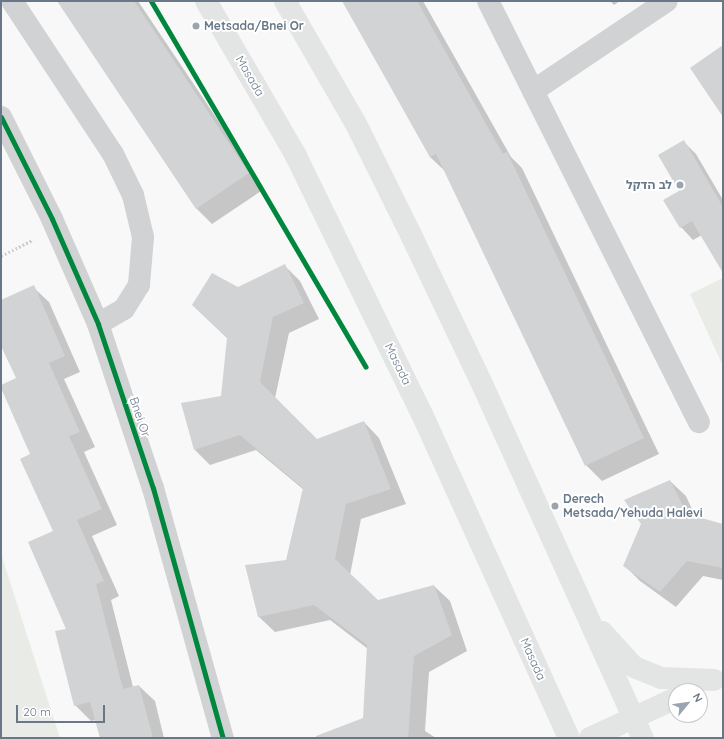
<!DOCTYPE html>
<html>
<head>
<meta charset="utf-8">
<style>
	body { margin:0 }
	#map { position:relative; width:724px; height:739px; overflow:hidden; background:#f8f8f8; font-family:Quicksand,"Noto Sans Hebrew",sans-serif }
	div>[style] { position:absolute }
	.green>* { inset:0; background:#e8ebe6 }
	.shadow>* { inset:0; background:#0003 }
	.building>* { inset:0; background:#d2d3d4 }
	.path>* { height:2.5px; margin-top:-1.25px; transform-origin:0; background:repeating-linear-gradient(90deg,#cecfcf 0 2px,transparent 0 4px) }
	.minor>* { height:22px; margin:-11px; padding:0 11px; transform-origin:11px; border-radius:11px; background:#d0d2d3 }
	.major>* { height:22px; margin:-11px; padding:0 11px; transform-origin:11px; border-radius:11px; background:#e3e4e4 }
	.cycleway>* { height:5px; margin:-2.5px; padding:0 2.5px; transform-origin:2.5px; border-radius:2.5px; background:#00873e }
	.dots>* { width:11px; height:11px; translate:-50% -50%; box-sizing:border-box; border:2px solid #fff; border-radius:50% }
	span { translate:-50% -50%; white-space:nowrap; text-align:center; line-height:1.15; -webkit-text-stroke:4px #fff; paint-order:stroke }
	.poi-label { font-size:12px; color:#687888; font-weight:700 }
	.left { translate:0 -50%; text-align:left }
	.right { translate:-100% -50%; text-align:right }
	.street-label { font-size:12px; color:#687888 }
	.frame { position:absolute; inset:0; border:2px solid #687888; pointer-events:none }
	.north { position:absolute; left:668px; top:683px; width:40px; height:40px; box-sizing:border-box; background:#fff; border:1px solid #c3c9cf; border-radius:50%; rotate:61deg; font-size:11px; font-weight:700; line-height:16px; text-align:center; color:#687888 }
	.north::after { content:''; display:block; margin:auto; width:14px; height:18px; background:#9aa5af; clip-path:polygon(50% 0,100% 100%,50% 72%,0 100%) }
	.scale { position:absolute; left:16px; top:705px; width:89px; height:18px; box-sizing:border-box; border:2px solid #687888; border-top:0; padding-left:5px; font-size:12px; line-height:14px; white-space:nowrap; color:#687888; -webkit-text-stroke:3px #fff; paint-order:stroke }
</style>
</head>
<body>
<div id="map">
	<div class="green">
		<div style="clip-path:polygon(723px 278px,723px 366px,690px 294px)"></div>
		<div style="clip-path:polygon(1px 554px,60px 738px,1px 738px)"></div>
	</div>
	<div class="shadow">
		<div style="clip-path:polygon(58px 1px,138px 1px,264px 189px,212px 224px,196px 208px)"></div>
		<div style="clip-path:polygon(343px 1px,423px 1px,511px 157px,522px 168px,659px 454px,602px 481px,586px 465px,446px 172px,430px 157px)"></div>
		<div style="clip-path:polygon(610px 1px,620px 1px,614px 5px)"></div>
		<div style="clip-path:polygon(683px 141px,696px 154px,723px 200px,723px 265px,702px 235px,693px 240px,681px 227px)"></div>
		<div style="clip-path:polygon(285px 266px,300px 281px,319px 319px,289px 333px,275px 398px,317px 440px,364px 422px,379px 438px,406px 504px,361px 519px,350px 575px,378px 601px,434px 586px,450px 601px,467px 651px,429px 672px,425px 731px,436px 738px,322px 738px,364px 719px,368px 649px,330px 620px,275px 632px,259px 617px,246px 566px,287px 561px,304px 490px,256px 450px,210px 465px,195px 450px,222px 397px,228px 339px,193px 305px,238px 288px)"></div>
		<div style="clip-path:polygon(33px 287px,49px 302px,80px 372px,64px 379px,95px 447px,84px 452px,117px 525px,92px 536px,119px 596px,111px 600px,133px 687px,139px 686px,155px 701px,164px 738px,101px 738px,96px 720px,91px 721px,75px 705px,54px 532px,31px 455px,17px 379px,1px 343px,1px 301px)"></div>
		<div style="clip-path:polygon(670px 481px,686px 496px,696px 518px,723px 525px,723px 580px,703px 576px,676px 607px,640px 581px,624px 565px)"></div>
	</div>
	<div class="building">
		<div style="clip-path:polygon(57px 1px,134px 1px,249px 173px,196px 209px)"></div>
		<div style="clip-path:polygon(342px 1px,417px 1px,503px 154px,507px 152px,644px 438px,585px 466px,436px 154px,430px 157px)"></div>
		<div style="clip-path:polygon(723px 45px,723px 117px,690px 68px)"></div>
		<div style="clip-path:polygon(684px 140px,723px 207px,723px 273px,692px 221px,680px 228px,663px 200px,679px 191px,658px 155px)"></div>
		<div style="clip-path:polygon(285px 264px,304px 303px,273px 317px,260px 382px,317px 439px,364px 421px,391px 489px,346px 504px,335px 559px,378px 600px,434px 585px,452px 635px,414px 656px,408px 738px,316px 738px,316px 736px,363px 718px,367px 645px,314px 605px,258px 617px,245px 565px,286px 560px,303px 488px,240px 435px,194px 450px,181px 403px,221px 396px,227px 338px,192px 305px,212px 273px,238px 287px)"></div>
		<div style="clip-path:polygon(34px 285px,65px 356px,49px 363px,80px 432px,69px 436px,102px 509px,77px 520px,104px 581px,96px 584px,123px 689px,139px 685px,153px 738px,100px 738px,90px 702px,74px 706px,55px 631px,66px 629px,28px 542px,53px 531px,20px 459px,30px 454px,1px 388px,1px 385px,16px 378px,1px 346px,1px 300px)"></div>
		<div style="clip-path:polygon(670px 480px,687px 514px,723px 524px,723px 568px,687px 561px,660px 592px,623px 566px,641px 524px,624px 500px)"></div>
	</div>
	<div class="path">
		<div style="left:1px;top:256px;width:36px;rotate:-27deg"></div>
	</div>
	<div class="minor">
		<div style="left:12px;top:1px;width:183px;rotate:56.6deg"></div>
		<div style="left:113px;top:154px;width:46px;rotate:64deg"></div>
		<div style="left:133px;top:195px;width:43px;rotate:76.6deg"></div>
		<div style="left:143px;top:237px;width:48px;rotate:94.8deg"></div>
		<div style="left:139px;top:285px;width:28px;rotate:122deg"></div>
		<div style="left:124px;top:309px;width:30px;rotate:150deg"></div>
		<div style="left:488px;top:1px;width:471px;rotate:63.4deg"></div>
		<div style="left:533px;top:91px;width:161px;rotate:-33.9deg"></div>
		<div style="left:1px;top:117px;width:114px;rotate:63.4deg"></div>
		<div style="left:52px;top:219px;width:115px;rotate:66.3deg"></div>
		<div style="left:98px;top:324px;width:173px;rotate:71.5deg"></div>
		<div style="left:153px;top:488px;width:260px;rotate:74.4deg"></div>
	</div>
	<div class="major">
		<div style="left:206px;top:1px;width:177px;rotate:59.8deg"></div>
		<div style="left:295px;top:154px;width:289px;rotate:64deg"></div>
		<div style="left:422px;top:414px;width:356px;rotate:65.6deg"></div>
		<div style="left:285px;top:1px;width:140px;rotate:60deg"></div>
		<div style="left:355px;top:122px;width:128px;rotate:63.6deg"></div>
		<div style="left:412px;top:237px;width:165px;rotate:64.5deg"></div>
		<div style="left:483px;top:386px;width:387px;rotate:65.6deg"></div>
		<div style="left:602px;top:632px;width:47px;rotate:47.6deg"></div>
		<div style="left:634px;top:667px;width:29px;rotate:22deg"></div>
		<div style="left:661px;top:678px;width:53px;rotate:2.2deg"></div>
		<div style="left:590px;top:738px;width:95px;rotate:-24.9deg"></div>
	</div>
	<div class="cycleway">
		<div style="left:151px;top:1px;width:424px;rotate:59.6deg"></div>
		<div style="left:1px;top:117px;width:114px;rotate:63.4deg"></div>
		<div style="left:52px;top:219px;width:115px;rotate:66.3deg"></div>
		<div style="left:98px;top:324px;width:173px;rotate:71.5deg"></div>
		<div style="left:153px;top:488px;width:260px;rotate:74.4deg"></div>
	</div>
	<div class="dots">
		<div style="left:196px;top:26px;background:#9aa5af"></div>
		<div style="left:680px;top:185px;background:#9aa5af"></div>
		<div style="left:555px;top:506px;background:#9aa5af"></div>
	</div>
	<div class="poi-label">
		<span class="left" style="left:204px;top:26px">Metsada/Bnei Or</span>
		<span class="right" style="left:672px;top:185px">לב הדקל</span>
		<span class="left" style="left:563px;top:506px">Derech<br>Metsada/Yehuda Halevi</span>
	</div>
	<div class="street-label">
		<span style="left:250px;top:76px;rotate:60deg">Masada</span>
		<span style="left:398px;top:364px;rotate:64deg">Masada</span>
		<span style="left:140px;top:417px;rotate:71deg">Bnei Or</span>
		<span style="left:533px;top:659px;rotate:66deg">Masada</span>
	</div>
	<div class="frame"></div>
	<div class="north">N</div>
	<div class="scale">20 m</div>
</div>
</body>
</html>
